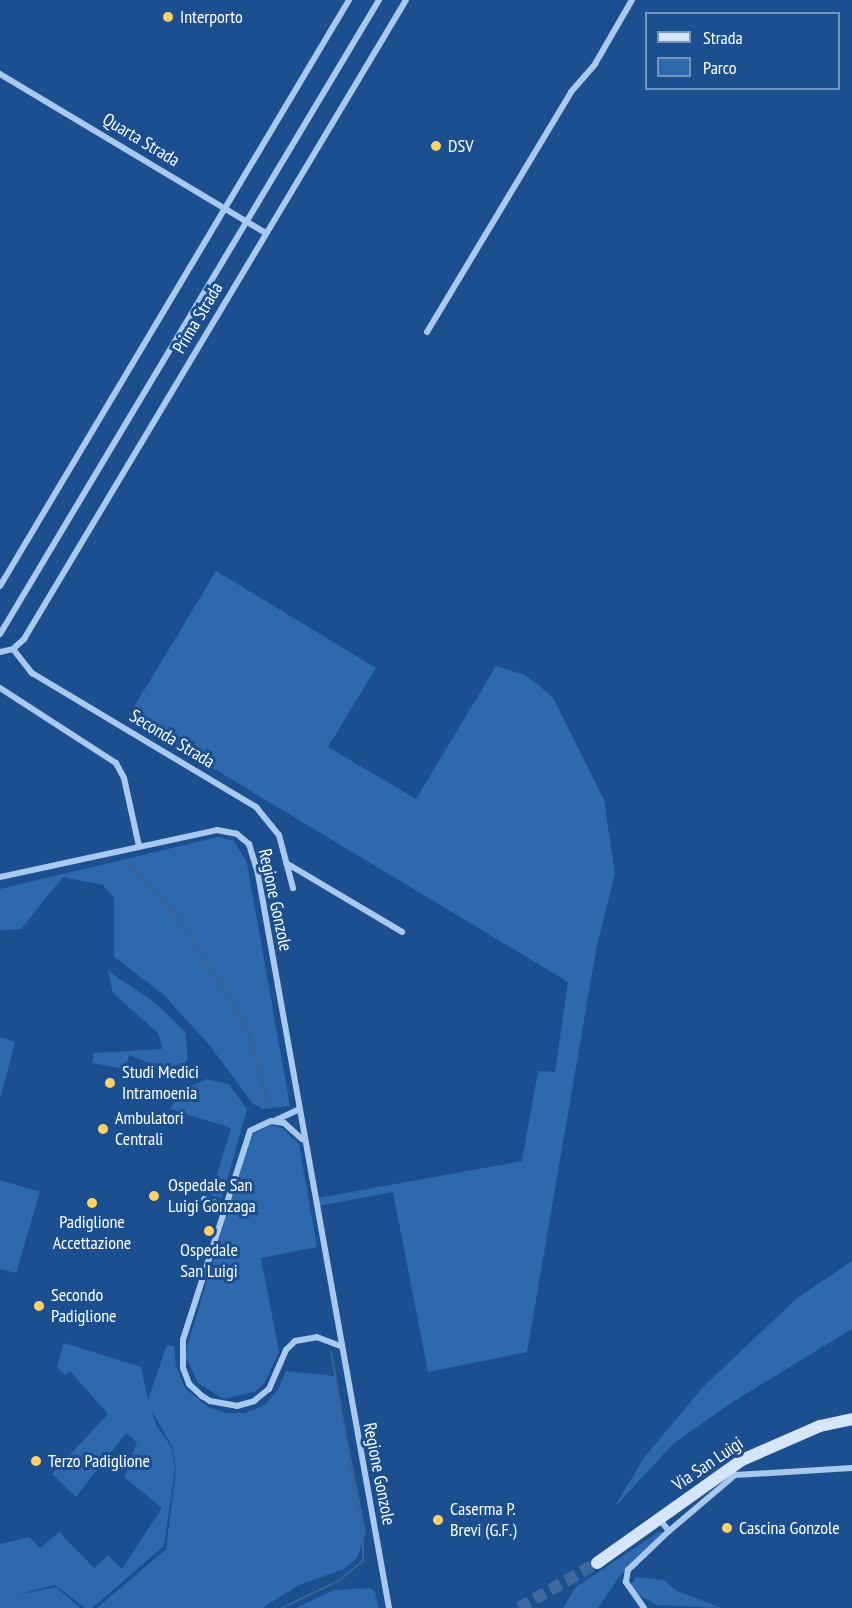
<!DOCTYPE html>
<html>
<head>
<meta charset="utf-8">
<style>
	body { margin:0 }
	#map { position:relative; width:852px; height:1608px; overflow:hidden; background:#1b4f8f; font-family:"PT Sans Narrow",sans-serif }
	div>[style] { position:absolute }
	.green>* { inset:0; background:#2e69ad }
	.stream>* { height:2px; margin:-1px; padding:0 1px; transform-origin:1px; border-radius:1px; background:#3c6290 }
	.secondary-tunnel>* { height:12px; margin-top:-6px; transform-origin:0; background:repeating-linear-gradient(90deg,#3d69a0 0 12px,transparent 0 18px) }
	.street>* { height:6px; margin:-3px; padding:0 3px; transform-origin:3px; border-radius:3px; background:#a9c9ee }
	.secondary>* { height:12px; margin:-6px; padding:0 6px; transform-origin:6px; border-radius:6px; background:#d6e6fa }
	.dots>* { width:16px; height:16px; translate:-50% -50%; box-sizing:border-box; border:3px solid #1b4f8f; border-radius:50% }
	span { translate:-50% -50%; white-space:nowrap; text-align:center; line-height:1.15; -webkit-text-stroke:6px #1b4f8f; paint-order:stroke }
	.poi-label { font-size:18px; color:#fff }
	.left { translate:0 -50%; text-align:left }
	.street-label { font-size:18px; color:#fff }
	.legend { position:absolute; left:645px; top:12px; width:195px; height:78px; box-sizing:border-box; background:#1b4f8f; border:2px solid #7695bc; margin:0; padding:8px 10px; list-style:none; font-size:18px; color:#fff }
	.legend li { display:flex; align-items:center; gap:12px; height:30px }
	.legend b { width:30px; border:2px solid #7695bc }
</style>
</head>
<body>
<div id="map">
	<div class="green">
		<div style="clip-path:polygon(216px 571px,376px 668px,328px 747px,416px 799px,496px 666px,525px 675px,553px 697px,604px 800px,615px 874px,597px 945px,527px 1352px,428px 1372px,393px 1192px,318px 1206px,318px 1198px,522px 1161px,538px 1071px,555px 1072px,568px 982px,128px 717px)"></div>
		<div style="clip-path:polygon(218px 837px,234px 841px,247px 863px,290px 1106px,264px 1109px,253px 1104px,211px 1047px,164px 995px,114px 957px,114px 898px,103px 885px,63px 877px,21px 929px,0 930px,0 889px)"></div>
		<div style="clip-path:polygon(108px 971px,157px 1004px,185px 1032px,188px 1058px,183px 1068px,176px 1064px,171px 1072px,129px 1055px,125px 1069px,92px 1063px,94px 1053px,162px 1049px,159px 1034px,113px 993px)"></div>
		<div style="clip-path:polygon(0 1037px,15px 1042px,1px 1096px,0 1095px)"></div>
		<div style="clip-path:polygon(207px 1079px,229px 1084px,247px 1109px,222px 1198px,211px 1195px,231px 1128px,170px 1109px,180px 1091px)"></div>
		<div style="clip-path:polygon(271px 1125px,282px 1128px,299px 1144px,317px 1247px,261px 1258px,279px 1352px,264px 1384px,255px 1392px,223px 1399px,198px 1383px,186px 1357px,187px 1347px,248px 1143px,253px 1134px)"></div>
		<div style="clip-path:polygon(0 1180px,40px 1192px,16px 1273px,0 1269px)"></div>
		<div style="clip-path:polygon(852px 1261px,852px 1329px,734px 1401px,674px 1443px,614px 1508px,643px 1459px,703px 1387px,796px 1299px)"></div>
		<div style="clip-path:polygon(64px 1343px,141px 1367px,148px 1400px,167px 1345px,174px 1346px,176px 1366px,185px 1388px,208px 1407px,226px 1413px,245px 1413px,265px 1405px,278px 1389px,286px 1371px,335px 1376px,366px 1533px,357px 1558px,344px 1569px,299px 1585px,262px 1608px,97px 1608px,166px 1549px,176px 1469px,173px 1448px,151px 1409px,156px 1425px,172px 1448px,175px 1469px,164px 1546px,92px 1608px,85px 1608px,55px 1585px,16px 1595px,56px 1587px,80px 1608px,0 1608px,0 1544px,29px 1537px,40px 1548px,59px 1532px,94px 1568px,108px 1555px,122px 1569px,162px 1508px,124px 1477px,137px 1442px,126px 1433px,76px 1497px,52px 1474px,108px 1414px,70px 1371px,65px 1375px,57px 1367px)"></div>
		<div style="clip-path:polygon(660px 1531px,663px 1534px,619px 1577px,598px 1608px,563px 1608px,576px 1587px)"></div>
		<div style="clip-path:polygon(636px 1577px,664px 1580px,675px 1590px,721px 1608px,657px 1605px,628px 1589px)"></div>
		<div style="clip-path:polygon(369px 1588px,375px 1591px,378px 1608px,296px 1608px,334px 1590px)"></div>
	</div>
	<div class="stream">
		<div style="left:126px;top:861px;width:79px;rotate:47.6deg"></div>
		<div style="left:179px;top:919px;width:100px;rotate:57.3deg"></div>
		<div style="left:233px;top:1003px;width:36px;rotate:63deg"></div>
		<div style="left:249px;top:1035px;width:70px;rotate:74.2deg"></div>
		<div style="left:282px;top:1608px;width:64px;rotate:-25.8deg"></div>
		<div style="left:340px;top:1580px;width:30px;rotate:-40deg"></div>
		<div style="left:363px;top:1561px;width:26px;rotate:-90deg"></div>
		<div style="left:363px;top:1535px;width:186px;rotate:-99.9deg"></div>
	</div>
	<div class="secondary-tunnel">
		<div style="left:519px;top:1608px;width:90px;rotate:-30deg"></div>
	</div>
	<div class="street">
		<div style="left:0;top:74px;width:310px;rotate:30.9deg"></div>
		<div style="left:427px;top:332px;width:280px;rotate:-59deg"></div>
		<div style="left:571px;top:92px;width:37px;rotate:-49deg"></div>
		<div style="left:595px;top:64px;width:74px;rotate:-60deg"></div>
		<div style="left:0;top:586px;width:682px;rotate:-59.22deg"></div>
		<div style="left:0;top:634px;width:739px;rotate:-59.13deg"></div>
		<div style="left:13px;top:649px;width:15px;rotate:-42deg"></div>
		<div style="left:24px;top:639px;width:744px;rotate:-59.13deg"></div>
		<div style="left:0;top:652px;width:13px;rotate:-13deg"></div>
		<div style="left:13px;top:649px;width:31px;rotate:52deg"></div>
		<div style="left:32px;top:673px;width:261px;rotate:30.9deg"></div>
		<div style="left:256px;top:807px;width:36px;rotate:51deg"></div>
		<div style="left:279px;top:835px;width:55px;rotate:75.2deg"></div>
		<div style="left:0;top:688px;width:138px;rotate:32.9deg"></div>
		<div style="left:116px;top:763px;width:17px;rotate:62deg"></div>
		<div style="left:124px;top:778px;width:70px;rotate:77.6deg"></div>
		<div style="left:286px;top:863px;width:135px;rotate:30.7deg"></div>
		<div style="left:0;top:877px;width:222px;rotate:-12.2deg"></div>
		<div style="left:217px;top:830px;width:20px;rotate:11deg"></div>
		<div style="left:237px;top:834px;width:16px;rotate:40deg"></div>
		<div style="left:249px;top:844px;width:31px;rotate:73deg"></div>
		<div style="left:258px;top:874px;width:746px;rotate:79.88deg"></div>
		<div style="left:274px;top:1121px;width:26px;rotate:-25deg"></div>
		<div style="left:302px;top:1139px;width:24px;rotate:-138deg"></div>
		<div style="left:284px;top:1123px;width:13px;rotate:-171deg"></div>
		<div style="left:271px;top:1121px;width:23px;rotate:155deg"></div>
		<div style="left:250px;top:1131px;width:219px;rotate:107.8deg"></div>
		<div style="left:183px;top:1340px;width:28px;rotate:90deg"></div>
		<div style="left:183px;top:1368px;width:17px;rotate:69deg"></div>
		<div style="left:189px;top:1384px;width:18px;rotate:43deg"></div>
		<div style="left:202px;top:1396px;width:9px;rotate:32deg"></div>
		<div style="left:210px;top:1401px;width:27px;rotate:10deg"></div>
		<div style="left:237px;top:1406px;width:18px;rotate:-16deg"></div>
		<div style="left:254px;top:1401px;width:19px;rotate:-39deg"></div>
		<div style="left:269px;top:1389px;width:43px;rotate:-66.4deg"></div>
		<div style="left:286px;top:1350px;width:13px;rotate:-45deg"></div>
		<div style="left:295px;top:1341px;width:22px;rotate:-10deg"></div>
		<div style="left:317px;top:1337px;width:25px;rotate:21deg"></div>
		<div style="left:204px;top:1199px;width:23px;rotate:18deg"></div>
		<div style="left:669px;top:1531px;width:87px;rotate:-40.3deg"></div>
		<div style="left:735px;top:1475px;width:117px;rotate:-3.4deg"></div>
		<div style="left:644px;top:1608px;width:32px;rotate:-125deg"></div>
		<div style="left:626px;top:1582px;width:12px;rotate:-81deg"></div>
		<div style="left:628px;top:1570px;width:57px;rotate:-43.6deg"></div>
		<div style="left:669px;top:1531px;width:14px;rotate:-129deg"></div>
	</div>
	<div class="secondary">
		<div style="left:597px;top:1563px;width:178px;rotate:-35.4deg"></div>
		<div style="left:742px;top:1460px;width:85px;rotate:-23.6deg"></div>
		<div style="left:820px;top:1426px;width:33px;rotate:-12deg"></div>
	</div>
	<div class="dots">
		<div style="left:168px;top:17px;background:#ffd166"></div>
		<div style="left:436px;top:146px;background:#ffd166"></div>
		<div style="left:110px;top:1083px;background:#ffd166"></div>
		<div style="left:103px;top:1129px;background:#ffd166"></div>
		<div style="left:154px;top:1196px;background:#ffd166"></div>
		<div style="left:92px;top:1203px;background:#ffd166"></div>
		<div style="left:209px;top:1231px;background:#ffd166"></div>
		<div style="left:39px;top:1306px;background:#ffd166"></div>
		<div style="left:36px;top:1461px;background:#ffd166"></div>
		<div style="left:438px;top:1520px;background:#ffd166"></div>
		<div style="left:727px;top:1528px;background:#ffd166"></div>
	</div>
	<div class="poi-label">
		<span class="left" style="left:180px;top:17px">Interporto</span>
		<span class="left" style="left:448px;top:146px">DSV</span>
		<span class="left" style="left:122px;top:1083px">Studi Medici<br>Intramoenia</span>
		<span class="left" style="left:115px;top:1129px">Ambulatori<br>Centrali</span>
		<span class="left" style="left:168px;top:1196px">Ospedale San<br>Luigi Gonzaga</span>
		<span style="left:92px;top:1233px">Padiglione<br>Accettazione</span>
		<span style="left:209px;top:1261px">Ospedale<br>San Luigi</span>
		<span class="left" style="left:51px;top:1306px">Secondo<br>Padiglione</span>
		<span class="left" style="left:48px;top:1461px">Terzo Padiglione</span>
		<span class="left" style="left:450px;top:1520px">Caserma P.<br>Brevi (G.F.)</span>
		<span class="left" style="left:739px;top:1528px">Cascina Gonzole</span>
	</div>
	<div class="street-label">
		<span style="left:141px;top:140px;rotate:31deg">Quarta Strada</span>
		<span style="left:198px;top:318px;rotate:-59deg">Prima Strada</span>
		<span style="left:172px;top:739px;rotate:31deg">Seconda Strada</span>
		<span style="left:275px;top:900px;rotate:78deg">Regione Gonzole</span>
		<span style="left:708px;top:1464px;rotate:-34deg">Via San Luigi</span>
		<span style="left:379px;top:1474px;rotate:79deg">Regione Gonzole</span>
	</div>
	<ul class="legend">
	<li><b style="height:8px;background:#d6e6fa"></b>Strada</li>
	<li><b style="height:16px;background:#2e69ad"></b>Parco</li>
	</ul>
</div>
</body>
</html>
